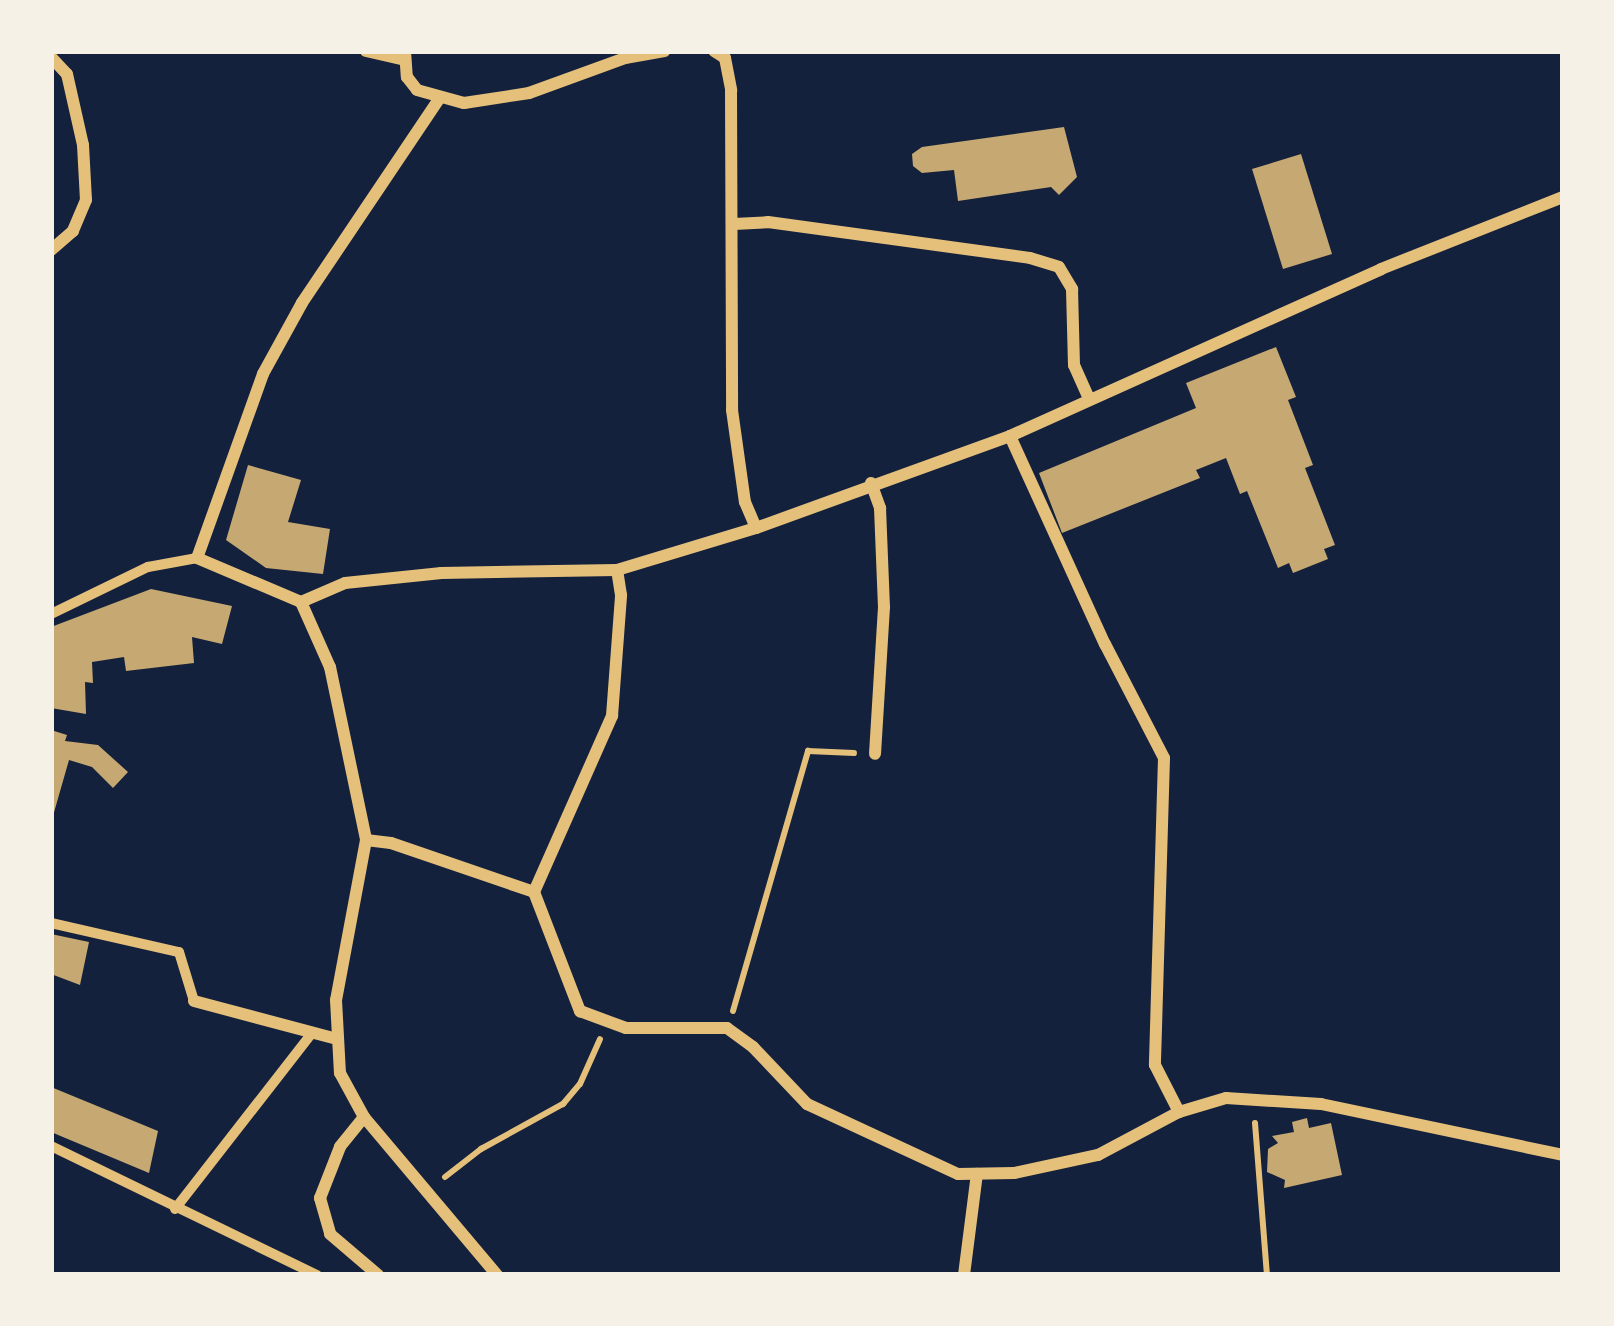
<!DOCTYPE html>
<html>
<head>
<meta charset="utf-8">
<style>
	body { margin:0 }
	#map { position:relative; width:1614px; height:1326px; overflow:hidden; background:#14213d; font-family:"Exo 2",sans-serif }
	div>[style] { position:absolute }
	.building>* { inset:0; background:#c6a872 }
	.path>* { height:6px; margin:-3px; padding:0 3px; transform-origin:3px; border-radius:3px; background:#e5c07b }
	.pedestrian>* { height:10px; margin:-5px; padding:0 5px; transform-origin:5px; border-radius:5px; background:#e5c07b }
	.minor>* { height:12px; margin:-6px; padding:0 6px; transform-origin:6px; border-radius:6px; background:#e5c07b }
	span { translate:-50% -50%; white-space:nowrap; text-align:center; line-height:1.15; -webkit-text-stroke:10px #f6f1e7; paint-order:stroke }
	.frame { position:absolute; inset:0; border:54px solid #f6f1e7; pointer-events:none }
</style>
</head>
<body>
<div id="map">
	<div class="building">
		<div style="clip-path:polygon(1064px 127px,1077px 177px,1059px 195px,1051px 187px,958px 201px,954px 170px,922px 173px,913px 166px,912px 154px,922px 147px)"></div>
		<div style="clip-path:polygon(1301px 154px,1332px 254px,1283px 269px,1252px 169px)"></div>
		<div style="clip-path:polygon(1276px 347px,1296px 397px,1288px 400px,1313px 465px,1305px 468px,1335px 545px,1324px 549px,1328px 559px,1293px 573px,1289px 563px,1278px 568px,1247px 491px,1240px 494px,1226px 458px,1196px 470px,1200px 478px,1062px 533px,1039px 473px,1196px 408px,1186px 383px)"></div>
		<div style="clip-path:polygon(248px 465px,301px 480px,288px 522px,330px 529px,323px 574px,266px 568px,226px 540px)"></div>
		<div style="clip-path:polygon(151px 589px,232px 606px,222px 644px,192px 637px,194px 663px,126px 671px,124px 657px,92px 662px,93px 683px,85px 682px,86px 714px,51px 708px,51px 627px)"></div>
		<div style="clip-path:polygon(51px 730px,67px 735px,65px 741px,98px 745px,128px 772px,113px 788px,92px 767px,69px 760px,51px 823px)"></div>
		<div style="clip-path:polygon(51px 934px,89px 942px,80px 985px,51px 974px)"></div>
		<div style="clip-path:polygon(51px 1087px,158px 1131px,149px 1173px,51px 1132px)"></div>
		<div style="clip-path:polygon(1307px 1118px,1309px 1128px,1331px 1123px,1342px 1175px,1284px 1188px,1285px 1180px,1267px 1172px,1268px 1149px,1278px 1143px,1272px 1136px,1294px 1132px,1292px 1122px)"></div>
	</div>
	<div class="path">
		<div style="left:733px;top:1011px;width:271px;rotate:-73.9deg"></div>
		<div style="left:808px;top:751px;width:46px;rotate:2.5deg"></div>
		<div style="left:1255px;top:1123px;width:152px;rotate:85.5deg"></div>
		<div style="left:445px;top:1177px;width:46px;rotate:-37.9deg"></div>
		<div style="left:481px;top:1149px;width:94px;rotate:-28.8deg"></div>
		<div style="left:563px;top:1104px;width:26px;rotate:-50deg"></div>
		<div style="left:580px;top:1084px;width:49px;rotate:-66deg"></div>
	</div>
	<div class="pedestrian">
		<div style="left:51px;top:614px;width:108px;rotate:-25.9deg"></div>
		<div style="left:148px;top:567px;width:50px;rotate:-10.4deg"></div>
		<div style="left:51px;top:923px;width:131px;rotate:12.8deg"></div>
		<div style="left:179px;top:952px;width:51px;rotate:73deg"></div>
		<div style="left:51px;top:1146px;width:296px;rotate:25.9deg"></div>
		<div style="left:175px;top:1209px;width:224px;rotate:-52.1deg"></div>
	</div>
	<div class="minor">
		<div style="left:366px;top:51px;width:39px;rotate:13deg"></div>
		<div style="left:405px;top:51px;width:26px;rotate:86deg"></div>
		<div style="left:407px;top:77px;width:16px;rotate:52deg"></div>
		<div style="left:417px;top:90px;width:49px;rotate:15.5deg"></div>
		<div style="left:464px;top:103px;width:66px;rotate:-8.7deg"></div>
		<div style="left:529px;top:93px;width:102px;rotate:-20deg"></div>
		<div style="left:625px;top:58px;width:40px;rotate:-10deg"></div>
		<div style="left:714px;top:51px;width:13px;rotate:32deg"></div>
		<div style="left:725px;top:58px;width:33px;rotate:79deg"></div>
		<div style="left:731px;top:90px;width:320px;rotate:89.8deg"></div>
		<div style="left:732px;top:410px;width:93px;rotate:82deg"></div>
		<div style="left:745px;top:502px;width:28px;rotate:67deg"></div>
		<div style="left:51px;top:57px;width:23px;rotate:47deg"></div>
		<div style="left:67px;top:74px;width:73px;rotate:77.3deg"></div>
		<div style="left:83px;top:145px;width:55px;rotate:86.9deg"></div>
		<div style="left:86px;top:200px;width:34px;rotate:113deg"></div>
		<div style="left:73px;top:231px;width:29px;rotate:139deg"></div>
		<div style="left:439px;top:99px;width:246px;rotate:123.9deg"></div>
		<div style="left:302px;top:303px;width:81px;rotate:118.8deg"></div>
		<div style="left:263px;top:374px;width:195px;rotate:109.7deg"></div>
		<div style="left:197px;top:558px;width:113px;rotate:22.9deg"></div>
		<div style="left:301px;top:602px;width:48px;rotate:-23.4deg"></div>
		<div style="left:345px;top:583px;width:97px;rotate:-5.9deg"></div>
		<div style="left:441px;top:573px;width:176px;rotate:-1deg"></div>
		<div style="left:617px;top:570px;width:145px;rotate:-16.8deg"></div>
		<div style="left:756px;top:528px;width:270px;rotate:-19.9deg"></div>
		<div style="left:1010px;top:436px;width:407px;rotate:-24.2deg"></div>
		<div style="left:1381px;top:269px;width:196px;rotate:-21.6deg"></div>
		<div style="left:734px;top:224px;width:34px;rotate:-3deg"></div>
		<div style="left:768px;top:222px;width:264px;rotate:7.8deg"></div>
		<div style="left:1030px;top:258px;width:30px;rotate:17deg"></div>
		<div style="left:1059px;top:267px;width:26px;rotate:59deg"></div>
		<div style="left:1072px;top:289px;width:76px;rotate:88.5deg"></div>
		<div style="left:1074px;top:365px;width:37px;rotate:66deg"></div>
		<div style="left:1010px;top:436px;width:229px;rotate:65.5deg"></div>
		<div style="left:1105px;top:644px;width:128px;rotate:62.6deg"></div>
		<div style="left:1164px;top:758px;width:307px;rotate:91.7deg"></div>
		<div style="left:1155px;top:1065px;width:53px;rotate:62.9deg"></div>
		<div style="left:871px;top:483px;width:27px;rotate:70deg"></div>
		<div style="left:880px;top:508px;width:99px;rotate:87.7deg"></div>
		<div style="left:884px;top:607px;width:147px;rotate:93.5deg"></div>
		<div style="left:301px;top:602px;width:71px;rotate:66deg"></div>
		<div style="left:330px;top:667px;width:177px;rotate:78.2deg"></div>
		<div style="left:366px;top:840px;width:163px;rotate:100.6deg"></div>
		<div style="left:336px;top:1000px;width:73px;rotate:86.9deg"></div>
		<div style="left:340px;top:1073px;width:50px;rotate:61.4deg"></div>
		<div style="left:364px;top:1117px;width:207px;rotate:49.9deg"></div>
		<div style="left:366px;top:840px;width:25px;rotate:7deg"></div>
		<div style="left:391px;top:843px;width:151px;rotate:18.9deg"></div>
		<div style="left:534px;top:892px;width:128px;rotate:68.9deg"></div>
		<div style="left:580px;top:1011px;width:49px;rotate:20.3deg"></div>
		<div style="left:626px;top:1028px;width:101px"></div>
		<div style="left:727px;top:1028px;width:32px;rotate:36deg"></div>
		<div style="left:753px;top:1047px;width:79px;rotate:46.5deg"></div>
		<div style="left:807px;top:1104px;width:166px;rotate:24.9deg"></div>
		<div style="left:958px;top:1174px;width:56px;rotate:-1deg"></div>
		<div style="left:1014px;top:1173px;width:86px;rotate:-12.1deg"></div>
		<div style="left:1098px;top:1155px;width:92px;rotate:-28deg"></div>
		<div style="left:1179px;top:1112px;width:49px;rotate:-16.6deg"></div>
		<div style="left:1226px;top:1098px;width:95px;rotate:3.6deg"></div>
		<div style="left:1321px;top:1104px;width:247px;rotate:11.9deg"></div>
		<div style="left:534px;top:892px;width:193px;rotate:-66.1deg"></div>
		<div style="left:612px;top:716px;width:121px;rotate:-85.7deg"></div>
		<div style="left:621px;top:595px;width:25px;rotate:-99deg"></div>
		<div style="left:194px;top:1001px;width:148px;rotate:14.9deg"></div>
		<div style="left:364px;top:1117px;width:38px;rotate:129deg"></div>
		<div style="left:340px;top:1147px;width:55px;rotate:111.4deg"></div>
		<div style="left:320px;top:1198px;width:37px;rotate:74deg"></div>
		<div style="left:330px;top:1234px;width:63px;rotate:40.5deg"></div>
		<div style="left:964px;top:1275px;width:102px;rotate:-82.7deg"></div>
	</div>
	<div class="frame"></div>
</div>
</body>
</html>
